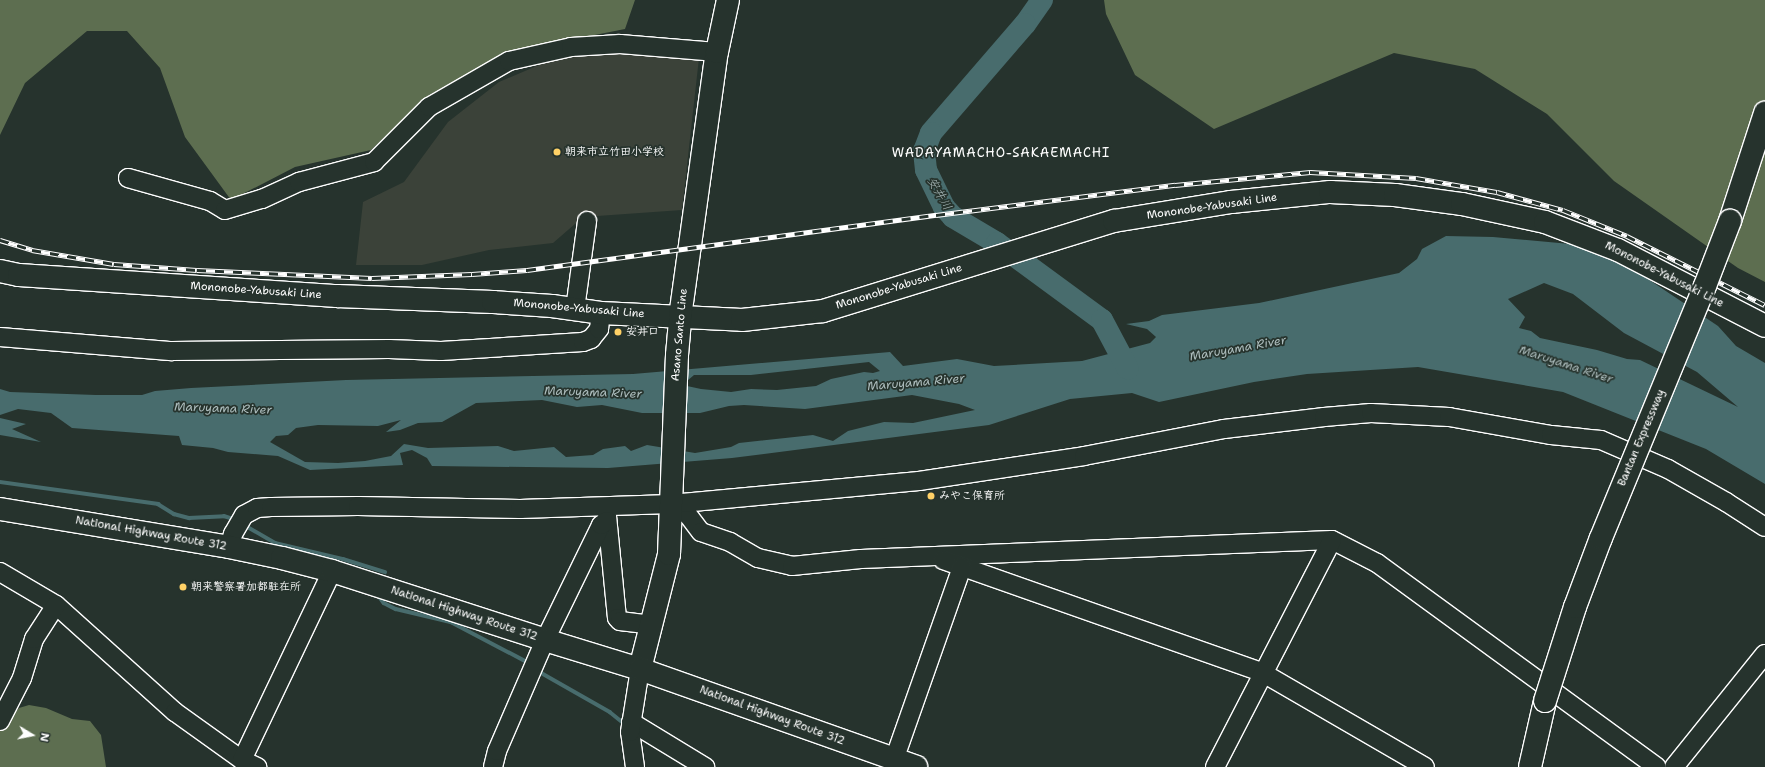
<!DOCTYPE html>
<html>
<head>
<meta charset="utf-8">
<style>
	body { margin:0 }
	#map { position:relative; width:1765px; height:767px; overflow:hidden; background:#26332d; font-family:"Shantell Sans","Klee One",sans-serif }
	div>[style] { position:absolute }
	.built>* { inset:0; background:#3b4239 }
	.green>* { inset:0; background:#5d6e50 }
	.water>* { inset:0; background:#486c6d }
	.stream>* { height:3.5px; margin:-1.75px; padding:0 1.75px; transform-origin:1.75px; border-radius:1.75px; background:#486c6d }
	.river>* { height:22px; margin:-11px; padding:0 11px; transform-origin:11px; border-radius:11px; background:#486c6d }
	.roads { filter:drop-shadow(1px 0 #fff) drop-shadow(-1px 0 #fff) drop-shadow(0 1px #fff) drop-shadow(0 -1px #fff) }
	.minor>* { height:18px; margin:-9px; padding:0 9px; transform-origin:9px; border-radius:9px; background:#26332d }
	.major>* { height:22px; margin:-11px; padding:0 11px; transform-origin:11px; border-radius:11px; background:#26332d }
	.highway>* { height:22px; margin:-11px; padding:0 11px; transform-origin:11px; border-radius:11px; background:#26332d }
	.rail>* { height:4.5px; margin-top:-2.25px; transform-origin:0; background:repeating-linear-gradient(90deg,#26332d 0 9px,#fff 0 18px); box-sizing:border-box; border-block:1px solid #fff }
	.bridges { filter:drop-shadow(1px 0 #fff) drop-shadow(-1px 0 #fff) drop-shadow(0 1px #fff) drop-shadow(0 -1px #fff) }
	.highway-bridge>* { height:22px; margin:-11px; padding:0 11px; transform-origin:11px; border-radius:11px; background:#26332d }
	.dots>* { width:11px; height:11px; translate:-50% -50%; box-sizing:border-box; border:2px solid #26332d; border-radius:50% }
	span { translate:-50% -50%; white-space:nowrap; text-align:center; line-height:1.15; -webkit-text-stroke:3.5px #26332d; paint-order:stroke }
	.poi-label { font-size:11px; color:#fff; font-weight:700 }
	.left { translate:0 -50%; text-align:left }
	.street-label { font-size:11px; color:#fff }
	.water-label { font-size:12px; color:#adbdbd; font-style:italic }
	.quarter-label { font-size:13px; color:#fff; letter-spacing:1px }
	.north { position:absolute; left:12px; top:715px; width:40px; height:40px; -webkit-text-stroke:3px #26332d; paint-order:stroke; rotate:100deg; font-size:11px; font-weight:700; line-height:16px; text-align:center; color:#fff }
	.north::after { content:''; display:block; margin:auto; width:14px; height:18px; background:#fff; clip-path:polygon(50% 0,100% 100%,50% 72%,0 100%) }
</style>
</head>
<body>
<div id="map">
	<div class="built">
		<div style="clip-path:polygon(609px 51px,699px 58px,682px 210px,583px 217px,553px 243px,489px 250px,422px 265px,356px 265px,363px 202px,404px 182px,448px 122px,499px 82px,546px 62px)"></div>
	</div>
	<div class="green">
		<div style="clip-path:polygon(0 0,635px 0,625px 29px,509px 52px,429px 95px,371px 150px,295px 167px,231px 200px,185px 137px,160px 68px,127px 31px,87px 31px,25px 83px,0 135px)"></div>
		<div style="clip-path:polygon(1104px 0,1765px 0,1765px 282px,1738px 268px,1614px 181px,1547px 114px,1475px 69px,1394px 53px,1214px 129px,1135px 75px,1106px 14px)"></div>
		<div style="clip-path:polygon(29px 705px,46px 708px,72px 719px,90px 721px,101px 735px,106px 767px,0 767px,0 719px,7px 720px,19px 708px)"></div>
	</div>
	<div class="water">
		<div style="clip-path:polygon(evenodd,1446px 236px,1493px 237px,1581px 245px,1639px 273px,1718px 326px,1736px 346px,1765px 363px,1765px 484px,1706px 449px,1563px 392px,1418px 367px,1307px 374px,1254px 382px,1159px 402px,1132px 393px,1070px 399px,989px 425px,732px 458px,608px 468px,432px 466px,427px 458px,412px 450px,400px 453px,403px 465px,310px 470px,278px 456px,228px 452px,213px 448px,182px 445px,179px 436px,72px 428px,51px 413px,18px 409px,0 415px,0 389px,10px 392px,96px 395px,142px 395px,155px 391px,191px 388px,346px 380px,633px 374px,890px 352px,903px 366px,957px 359px,994px 366px,1082px 361px,1150px 343px,1156px 337px,1147px 329px,1126px 324px,1149px 321px,1162px 315px,1259px 303px,1399px 273px,1417px 259px,1422px 249px,1446px 236px,1544px 283px,1573px 294px,1624px 333px,1697px 372px,1738px 407px,1640px 360px,1627px 359px,1597px 350px,1540px 338px,1531px 331px,1519px 328px,1525px 317px,1508px 299px,1544px 283px,1446px 236px,869px 362px,880px 371px,873px 373px,864px 372px,831px 379px,816px 386px,777px 390px,751px 389px,731px 392px,701px 389px,687px 386px,687px 381px,694px 375px,751px 375px,869px 362px,1446px 236px,912px 395px,959px 404px,975px 410px,913px 423px,884px 422px,848px 431px,833px 441px,813px 435px,739px 443px,731px 447px,695px 453px,647px 445px,631px 451px,625px 446px,603px 449px,593px 455px,566px 457px,554px 447px,514px 451px,498px 446px,428px 448px,404px 444px,391px 456px,365px 461px,338px 463px,305px 462px,270px 442px,276px 436px,288px 435px,296px 428px,318px 425px,378px 426px,401px 420px,386px 432px,400px 430px,418px 423px,442px 422px,476px 403px,542px 400px,577px 407px,602px 405px,642px 413px,700px 413px,729px 406px,744px 405px,805px 409px,912px 395px)"></div>
		<div style="clip-path:polygon(0 418px,26px 424px,12px 429px,41px 442px,0 435px)"></div>
	</div>
	<div class="stream">
		<div style="left:0;top:482px;width:160px;rotate:7.9deg"></div>
		<div style="left:158px;top:504px;width:19px;rotate:32deg"></div>
		<div style="left:174px;top:514px;width:16px;rotate:15deg"></div>
		<div style="left:189px;top:518px;width:35px;rotate:-3deg"></div>
		<div style="left:224px;top:516px;width:9px;rotate:18deg"></div>
		<div style="left:246px;top:526px;width:34px;rotate:30deg"></div>
		<div style="left:275px;top:543px;width:70px;rotate:13.2deg"></div>
		<div style="left:343px;top:559px;width:44px;rotate:17.2deg"></div>
		<div style="left:378px;top:595px;width:10px;rotate:53deg"></div>
		<div style="left:384px;top:603px;width:13px;rotate:27deg"></div>
		<div style="left:396px;top:609px;width:57px;rotate:13.3deg"></div>
		<div style="left:451px;top:622px;width:88px;rotate:27.7deg"></div>
		<div style="left:538px;top:671px;width:83px;rotate:29.7deg"></div>
		<div style="left:610px;top:712px;width:19px;rotate:39deg"></div>
	</div>
	<div class="river">
		<div style="left:1042px;top:0;width:29px;rotate:125deg"></div>
		<div style="left:1025px;top:24px;width:144px;rotate:130.8deg"></div>
		<div style="left:931px;top:133px;width:19px;rotate:111deg"></div>
		<div style="left:924px;top:151px;width:19px;rotate:84deg"></div>
		<div style="left:926px;top:170px;width:41px;rotate:64.1deg"></div>
		<div style="left:944px;top:207px;width:13px;rotate:48deg"></div>
		<div style="left:953px;top:217px;width:51px;rotate:30.6deg"></div>
		<div style="left:997px;top:243px;width:130px;rotate:36.3deg"></div>
		<div style="left:1102px;top:320px;width:55px;rotate:62deg"></div>
	</div>
	<div class="roads">
		<div class="minor">
			<div style="left:128px;top:178px;width:85px;rotate:15.7deg"></div>
			<div style="left:210px;top:201px;width:17px;rotate:31deg"></div>
			<div style="left:225px;top:210px;width:39px;rotate:-17deg"></div>
			<div style="left:262px;top:199px;width:41px;rotate:-24.7deg"></div>
			<div style="left:299px;top:182px;width:78px;rotate:-14.9deg"></div>
			<div style="left:374px;top:162px;width:78px;rotate:-45deg"></div>
			<div style="left:429px;top:107px;width:92px;rotate:-29.9deg"></div>
			<div style="left:509px;top:61px;width:64px;rotate:-12.7deg"></div>
			<div style="left:571px;top:47px;width:49px;rotate:-3.5deg"></div>
			<div style="left:620px;top:44px;width:97px;rotate:4.7deg"></div>
			<div style="left:575px;top:309px;width:89px;rotate:-82.2deg"></div>
			<div style="left:0;top:337px;width:173px;rotate:4.7deg"></div>
			<div style="left:172px;top:351px;width:217px;rotate:-0.5deg"></div>
			<div style="left:389px;top:349px;width:52px;rotate:2.2deg"></div>
			<div style="left:441px;top:351px;width:142px;rotate:-3.6deg"></div>
			<div style="left:583px;top:342px;width:9px;rotate:-21deg"></div>
			<div style="left:591px;top:339px;width:13px;rotate:-51deg"></div>
			<div style="left:599px;top:329px;width:16px;rotate:-83deg"></div>
			<div style="left:671px;top:504px;width:20px;rotate:33deg"></div>
			<div style="left:688px;top:515px;width:21px;rotate:53deg"></div>
			<div style="left:701px;top:532px;width:31px;rotate:19deg"></div>
			<div style="left:730px;top:542px;width:32px;rotate:30deg"></div>
			<div style="left:758px;top:558px;width:35px;rotate:13deg"></div>
			<div style="left:792px;top:566px;width:69px;rotate:-5.8deg"></div>
			<div style="left:861px;top:559px;width:471px;rotate:-2.3deg"></div>
			<div style="left:1332px;top:540px;width:51px;rotate:27.1deg"></div>
			<div style="left:1377px;top:563px;width:346px;rotate:36.1deg"></div>
			<div style="left:607px;top:516px;width:102px;rotate:84.4deg"></div>
			<div style="left:617px;top:618px;width:4px;rotate:45deg"></div>
			<div style="left:620px;top:621px;width:32px;rotate:7deg"></div>
			<div style="left:229px;top:547px;width:14px;rotate:-73deg"></div>
			<div style="left:233px;top:534px;width:22px;rotate:-60deg"></div>
			<div style="left:244px;top:515px;width:15px;rotate:-28deg"></div>
			<div style="left:257px;top:508px;width:14px;rotate:-4deg"></div>
			<div style="left:271px;top:507px;width:87px;rotate:-0.7deg"></div>
			<div style="left:358px;top:506px;width:162px;rotate:1.1deg"></div>
			<div style="left:520px;top:509px;width:151px;rotate:-1.9deg"></div>
			<div style="left:671px;top:504px;width:249px;rotate:-5.3deg"></div>
			<div style="left:919px;top:481px;width:167px;rotate:-8.6deg"></div>
			<div style="left:1084px;top:456px;width:143px;rotate:-10.9deg"></div>
			<div style="left:1224px;top:429px;width:101px;rotate:-6.8deg"></div>
			<div style="left:1324px;top:417px;width:47px;rotate:-4.9deg"></div>
			<div style="left:1371px;top:413px;width:78px;rotate:2.9deg"></div>
			<div style="left:1449px;top:417px;width:104px;rotate:10deg"></div>
			<div style="left:1551px;top:435px;width:50px;rotate:5.7deg"></div>
			<div style="left:1601px;top:440px;width:73px;rotate:23.4deg"></div>
			<div style="left:1668px;top:469px;width:67px;rotate:29.6deg"></div>
			<div style="left:1726px;top:502px;width:46px;rotate:32.7deg"></div>
			<div style="left:943px;top:560px;width:339px;rotate:19.4deg"></div>
			<div style="left:1263px;top:673px;width:187px;rotate:30.1deg"></div>
			<div style="left:0;top:572px;width:65px;rotate:30.5deg"></div>
			<div style="left:56px;top:605px;width:160px;rotate:42deg"></div>
			<div style="left:175px;top:712px;width:82px;rotate:35.6deg"></div>
			<div style="left:242px;top:760px;width:17px;rotate:25deg"></div>
			<div style="left:0;top:721px;width:48px;rotate:-62.9deg"></div>
			<div style="left:22px;top:678px;width:41px;rotate:-72.9deg"></div>
			<div style="left:34px;top:639px;width:40px;rotate:-57.1deg"></div>
			<div style="left:631px;top:722px;width:87px;rotate:31.3deg"></div>
			<div style="left:242px;top:760px;width:209px;rotate:-64.5deg"></div>
			<div style="left:894px;top:760px;width:205px;rotate:-70.6deg"></div>
			<div style="left:493px;top:767px;width:16px;rotate:-76deg"></div>
			<div style="left:497px;top:751px;width:121px;rotate:-66.6deg"></div>
			<div style="left:545px;top:640px;width:128px;rotate:-64deg"></div>
			<div style="left:601px;top:525px;width:7px;rotate:-34deg"></div>
			<div style="left:635px;top:767px;width:35px;rotate:-98deg"></div>
			<div style="left:630px;top:732px;width:64px;rotate:-81deg"></div>
			<div style="left:1215px;top:767px;width:255px;rotate:-62.7deg"></div>
			<div style="left:1674px;top:767px;width:145px;rotate:-51.2deg"></div>
		</div>
		<div class="major">
			<div style="left:0;top:271px;width:19px;rotate:12deg"></div>
			<div style="left:19px;top:275px;width:319px;rotate:3.8deg"></div>
			<div style="left:337px;top:296px;width:156px;rotate:2.2deg"></div>
			<div style="left:493px;top:302px;width:59px;rotate:3.9deg"></div>
			<div style="left:552px;top:306px;width:49px;rotate:8.1deg"></div>
			<div style="left:601px;top:313px;width:141px;rotate:2.8deg"></div>
			<div style="left:742px;top:320px;width:81px;rotate:-6.3deg"></div>
			<div style="left:823px;top:311px;width:305px;rotate:-17.2deg"></div>
			<div style="left:1114px;top:221px;width:119px;rotate:-9.2deg"></div>
			<div style="left:1231px;top:202px;width:100px;rotate:-5.8deg"></div>
			<div style="left:1330px;top:192px;width:65px;rotate:2.6deg"></div>
			<div style="left:1395px;top:195px;width:68px;rotate:7.7deg"></div>
			<div style="left:1462px;top:204px;width:85px;rotate:12.2deg"></div>
			<div style="left:1545px;top:222px;width:78px;rotate:21deg"></div>
			<div style="left:1618px;top:250px;width:165px;rotate:27.3deg"></div>
			<div style="left:640px;top:669px;width:119px;rotate:-75.8deg"></div>
			<div style="left:669px;top:554px;width:199px;rotate:-87.7deg"></div>
			<div style="left:677px;top:355px;width:38px;rotate:-85deg"></div>
			<div style="left:680px;top:317px;width:268px;rotate:-82.1deg"></div>
			<div style="left:717px;top:52px;width:53px;rotate:-78.1deg"></div>
		</div>
		<div class="highway">
			<div style="left:1730px;top:221px;width:114px;rotate:-72deg"></div>
			<div style="left:0;top:509px;width:232px;rotate:9.4deg"></div>
			<div style="left:229px;top:547px;width:54px;rotate:11.7deg"></div>
			<div style="left:282px;top:558px;width:52px;rotate:14.6deg"></div>
			<div style="left:332px;top:571px;width:224px;rotate:17.9deg"></div>
			<div style="left:545px;top:640px;width:99px;rotate:17deg"></div>
			<div style="left:640px;top:669px;width:293px;rotate:19.5deg"></div>
			<div style="left:1530px;top:767px;width:68px;rotate:-77.2deg"></div>
		</div>
	</div>
	<div class="rail">
		<div style="left:0;top:240px;width:34px;rotate:17deg"></div>
		<div style="left:32px;top:250px;width:83px;rotate:9.7deg"></div>
		<div style="left:114px;top:264px;width:83px;rotate:4.1deg"></div>
		<div style="left:197px;top:270px;width:175px;rotate:2.6deg"></div>
		<div style="left:372px;top:278px;width:100px;rotate:-2.3deg"></div>
		<div style="left:472px;top:274px;width:55px;rotate:-4.2deg"></div>
		<div style="left:527px;top:270px;width:413px;rotate:-7.7deg"></div>
		<div style="left:936px;top:215px;width:241px;rotate:-7.2deg"></div>
		<div style="left:1175px;top:185px;width:136px;rotate:-5.5deg"></div>
		<div style="left:1310px;top:172px;width:106px;rotate:3.2deg"></div>
		<div style="left:1416px;top:178px;width:82px;rotate:9.8deg"></div>
		<div style="left:1497px;top:192px;width:68px;rotate:15.3deg"></div>
		<div style="left:1563px;top:210px;width:69px;rotate:22.1deg"></div>
		<div style="left:1627px;top:236px;width:154px;rotate:26.6deg"></div>
	</div>
	<div class="bridges">
		<div class="highway-bridge">
			<div style="left:1545px;top:701px;width:99px;rotate:-72.3deg"></div>
			<div style="left:1575px;top:607px;width:74px;rotate:-69.4deg"></div>
			<div style="left:1601px;top:538px;width:273px;rotate:-67.6deg"></div>
			<div style="left:1705px;top:286px;width:70px;rotate:-69deg"></div>
		</div>
	</div>
	<div class="dots">
		<div style="left:557px;top:152px;background:#ffd166"></div>
		<div style="left:618px;top:332px;background:#ffd166"></div>
		<div style="left:931px;top:496px;background:#ffd166"></div>
		<div style="left:183px;top:587px;background:#ffd166"></div>
	</div>
	<div class="poi-label">
		<span class="left" style="left:565px;top:152px">朝来市立竹田小学校</span>
		<span class="left" style="left:626px;top:332px">安井口</span>
		<span class="left" style="left:939px;top:496px">みやこ保育所</span>
		<span class="left" style="left:191px;top:587px">朝来警察署加都駐在所</span>
	</div>
	<div class="street-label">
		<span style="left:1212px;top:207px;rotate:-8deg">Mononobe-Yabusaki Line</span>
		<span style="left:1664px;top:275px;rotate:27deg">Mononobe-Yabusaki Line</span>
		<span style="left:899px;top:287px;rotate:-17deg">Mononobe-Yabusaki Line</span>
		<span style="left:256px;top:291px;rotate:4deg">Mononobe-Yabusaki Line</span>
		<span style="left:579px;top:309px;rotate:5deg">Mononobe-Yabusaki Line</span>
		<span style="left:680px;top:335px;rotate:-85deg">Asano Santo Line</span>
		<span style="left:1642px;top:438px;rotate:-67deg">Bantan Expressway</span>
		<span style="left:151px;top:534px;rotate:10deg">National Highway Route 312</span>
		<span style="left:464px;top:614px;rotate:18deg">National Highway Route 312</span>
		<span style="left:772px;top:716px;rotate:20deg">National Highway Route 312</span>
	</div>
	<div class="water-label">
		<span style="left:939px;top:194px;rotate:60deg">安井川</span>
		<span style="left:1238px;top:349px;rotate:-10deg">Maruyama River</span>
		<span style="left:1566px;top:365px;rotate:18deg">Maruyama River</span>
		<span style="left:916px;top:383px;rotate:-5deg">Maruyama River</span>
		<span style="left:593px;top:393px;rotate:2deg">Maruyama River</span>
		<span style="left:223px;top:409px;rotate:2deg">Maruyama River</span>
	</div>
	<div class="quarter-label">
		<span style="left:1001px;top:153px">WADAYAMACHO-SAKAEMACHI</span>
	</div>
	<div class="north">N</div>
</div>
</body>
</html>
